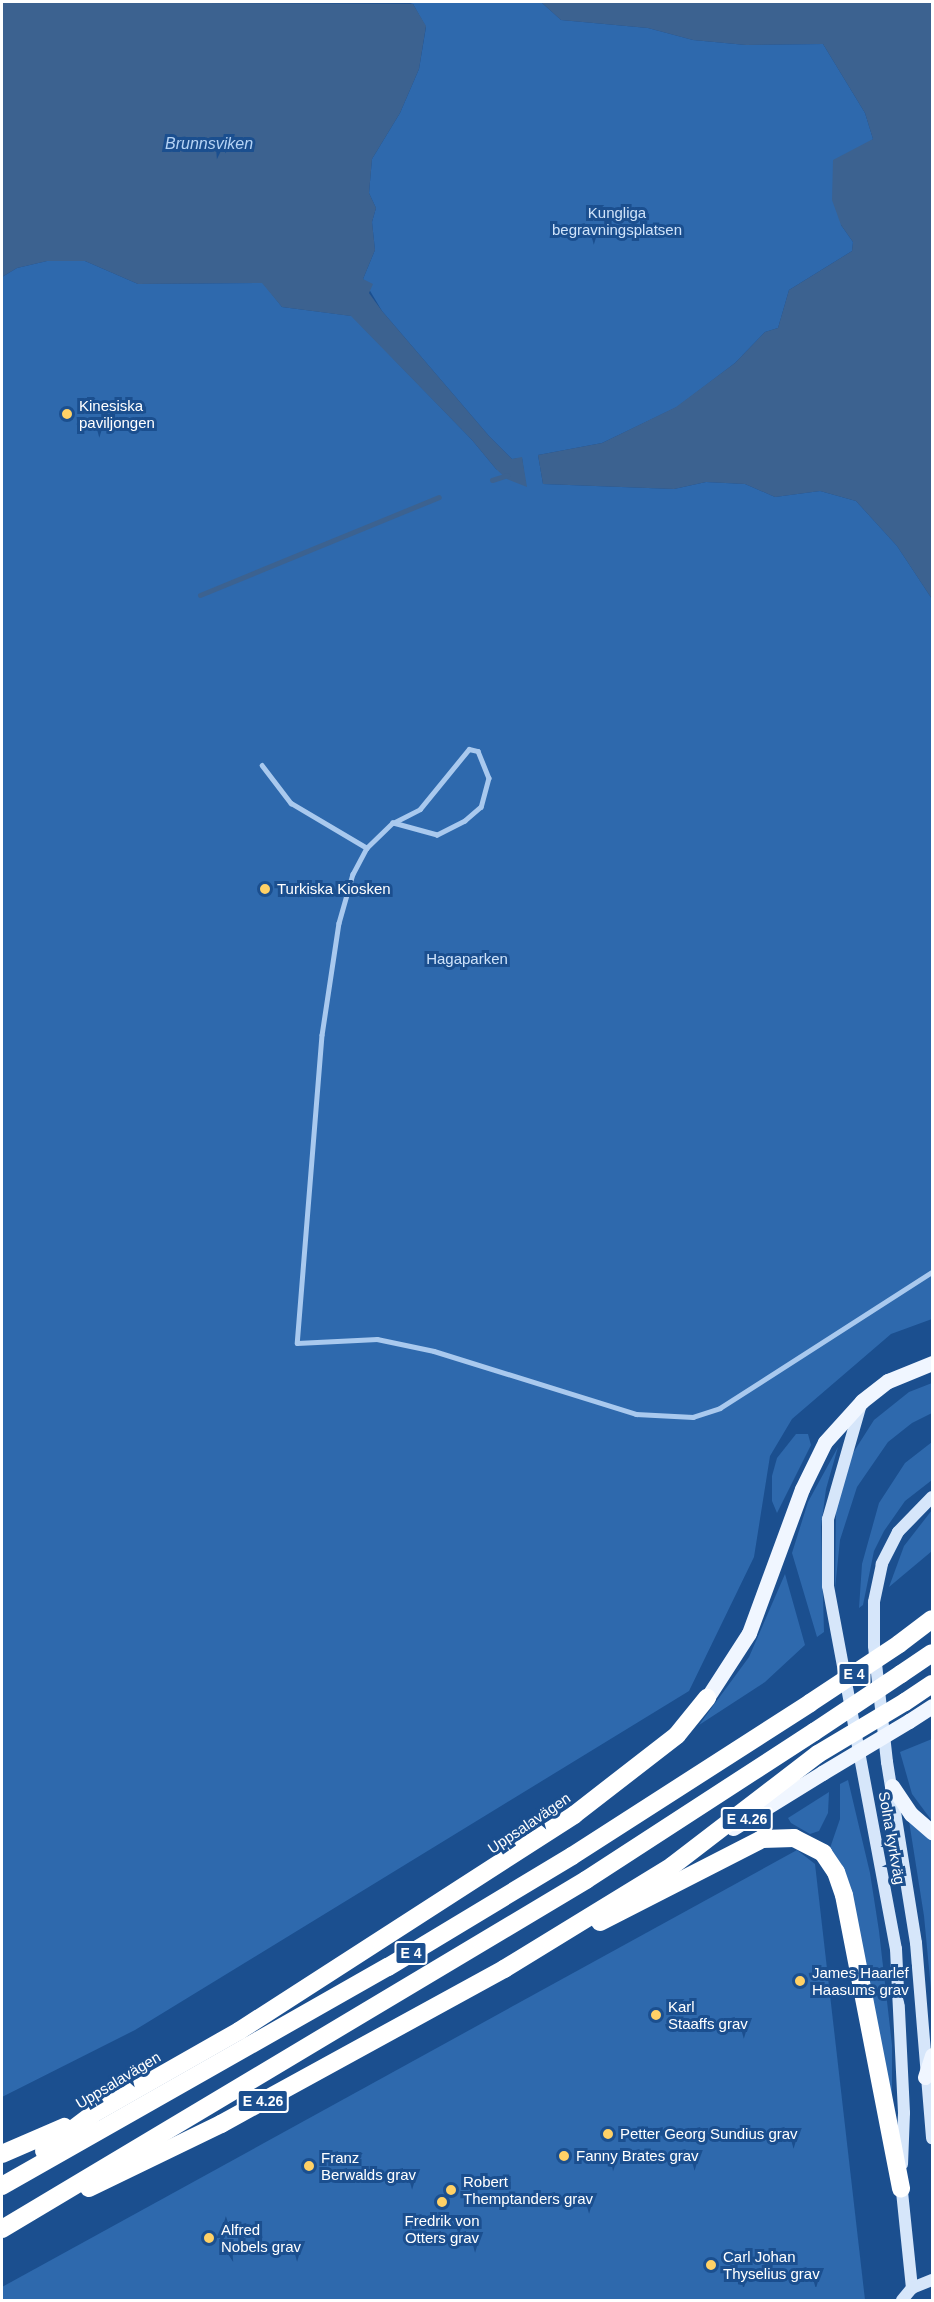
<!DOCTYPE html>
<html>
<head>
<meta charset="utf-8">
<style>
	body { margin:0 }
	#map { position:relative; width:934px; height:2302px; overflow:hidden; background:#1b4f8f; font-family:Arial,sans-serif }
	div>[style] { position:absolute }
	.green>* { inset:0; background:#2e69ad }
	.water>* { inset:0; background:#3c6290 }
	.stream>* { height:5px; margin:-2.5px; padding:0 2.5px; transform-origin:2.5px; border-radius:2.5px; background:#3c6290 }
	.lane>* { height:4.5px; margin:-2.25px; padding:0 2.25px; transform-origin:2.25px; border-radius:2.25px; background:#a9c9ee }
	.secondary>* { height:12px; margin:-6px; padding:0 6px; transform-origin:6px; border-radius:6px; background:#d6e6fa }
	.primary>* { height:15px; margin:-7.5px; padding:0 7.5px; transform-origin:7.5px; border-radius:7.5px; background:#f0f6ff }
	.highway>* { height:18px; margin:-9px; padding:0 9px; transform-origin:9px; border-radius:9px; background:#fff }
	.primary-bridge>* { height:15px; margin:-7.5px; padding:0 7.5px; transform-origin:7.5px; border-radius:7.5px; background:#f0f6ff }
	.highway-bridge>* { height:18px; margin:-9px; padding:0 9px; transform-origin:9px; border-radius:9px; background:#fff }
	.dots>* { width:16px; height:16px; translate:-50% -50%; box-sizing:border-box; border:3px solid #1b4f8f; border-radius:50% }
	span { translate:-50% -50%; white-space:nowrap; text-align:center; line-height:1.15; -webkit-text-stroke:6px #1b4f8f; paint-order:stroke }
	.shield-label span { padding:2px 4px; background:#1b4f8f; border:2px solid; border-radius:4px; -webkit-text-stroke-width:0 }
	.shield-label { font-size:14px; color:#fff; font-weight:700 }
	.park-label { font-size:15px; color:#cfe3fa }
	.poi-label { font-size:15px; color:#fff }
	.left { translate:0 -50%; text-align:left }
	.street-label { font-size:15px; color:#fff }
	.water-label { font-size:16px; color:#b5d3f5; font-style:italic }
	.frame { position:absolute; inset:0; border:3px solid #fff; pointer-events:none }
</style>
</head>
<body>
<div id="map">
	<div class="green">
		<div style="clip-path:polygon(407px 2px,541px 2px,561px 20px,648px 28px,693px 40px,746px 45px,823px 44px,865px 113px,873px 139px,865px 145px,841px 225px,853px 242px,852px 251px,789px 290px,778px 328px,765px 332px,735px 363px,677px 407px,602px 443px,538px 455px,543px 484px,674px 489px,706px 482px,745px 484px,775px 497px,820px 491px,856px 501px,897px 546px,932px 599px,932px 1319px,891px 1334px,792px 1419px,770px 1456px,754px 1557px,689px 1691px,135px 2030px,2px 2097px,2px 277px,17px 268px,47px 261px,85px 261px,138px 284px,263px 283px,282px 307px,352px 316px,472px 440px,496px 469px,526px 486px,522px 458px,512px 459px,489px 436px,382px 311px,363px 279px,375px 250px,372px 222px,376px 208px,369px 193px,372px 159px,400px 113px,419px 69px,426px 27px,413px 4px)"></div>
		<div style="clip-path:polygon(932px 1383px,932px 1413px,912px 1423px,888px 1442px,857px 1487px,840px 1540px,835px 1589px,836px 1509px,851px 1456px,874px 1420px,909px 1392px)"></div>
		<div style="clip-path:polygon(796px 1434px,808px 1434px,811px 1445px,777px 1513px,772px 1501px,772px 1476px,777px 1458px)"></div>
		<div style="clip-path:polygon(932px 1442px,932px 1480px,905px 1501px,884px 1531px,874px 1551px,863px 1605px,859px 1608px,862px 1564px,879px 1503px,905px 1463px)"></div>
		<div style="clip-path:polygon(838px 1447px,826px 1489px,821px 1527px,824px 1632px,817px 1637px,792px 1553px,808px 1502px)"></div>
		<div style="clip-path:polygon(932px 1510px,932px 1551px,889px 1587px,904px 1546px)"></div>
		<div style="clip-path:polygon(785px 1574px,805px 1645px,765px 1682px,699px 1725px,749px 1657px)"></div>
		<div style="clip-path:polygon(932px 1739px,932px 1821px,912px 1794px,900px 1752px)"></div>
		<div style="clip-path:polygon(848px 1780px,870px 1873px,879px 1931px,892px 2045px,892px 2107px,843px 1867px,830px 1848px,840px 1819px,840px 1784px)"></div>
		<div style="clip-path:polygon(829px 1792px,828px 1813px,819px 1831px,810px 1834px,791px 1823px,788px 1818px)"></div>
		<div style="clip-path:polygon(909px 1821px,932px 1841px,932px 2000px,924px 1916px)"></div>
		<div style="clip-path:polygon(797px 1850px,815px 1864px,865px 2300px,2px 2300px,2px 2287px)"></div>
	</div>
	<div class="water">
		<div style="clip-path:polygon(2px 2px,413px 4px,426px 26px,419px 69px,400px 113px,372px 159px,369px 193px,376px 208px,372px 222px,375px 250px,363px 279px,373px 284px,369px 293px,382px 311px,489px 436px,512px 459px,522px 457px,527px 487px,507px 479px,496px 469px,472px 440px,351px 316px,282px 307px,262px 283px,138px 284px,85px 261px,47px 261px,17px 268px,2px 277px)"></div>
		<div style="clip-path:polygon(541px 2px,932px 2px,932px 599px,897px 546px,856px 501px,820px 491px,775px 497px,745px 484px,706px 482px,674px 489px,543px 484px,538px 455px,602px 443px,676px 407px,735px 363px,765px 332px,778px 328px,789px 290px,852px 251px,853px 242px,841px 225px,832px 200px,833px 160px,873px 139px,865px 113px,823px 44px,746px 45px,693px 40px,648px 28px,561px 20px)"></div>
	</div>
	<div class="stream">
		<div style="left:492px;top:480px;width:16px;rotate:-18deg"></div>
		<div style="left:200px;top:595px;width:258px;rotate:-22.3deg"></div>
	</div>
	<div class="lane">
		<div style="left:262px;top:765px;width:48px;rotate:52.7deg"></div>
		<div style="left:291px;top:803px;width:88px;rotate:30.6deg"></div>
		<div style="left:393px;top:823px;width:30px;rotate:-27deg"></div>
		<div style="left:420px;top:809px;width:77px;rotate:-50.8deg"></div>
		<div style="left:469px;top:749px;width:9px;rotate:13deg"></div>
		<div style="left:478px;top:751px;width:29px;rotate:68deg"></div>
		<div style="left:489px;top:778px;width:30px;rotate:105deg"></div>
		<div style="left:481px;top:807px;width:21px;rotate:139deg"></div>
		<div style="left:465px;top:821px;width:31px;rotate:153deg"></div>
		<div style="left:437px;top:835px;width:46px;rotate:-164.7deg"></div>
		<div style="left:393px;top:823px;width:36px;rotate:136deg"></div>
		<div style="left:367px;top:848px;width:30px;rotate:118deg"></div>
		<div style="left:353px;top:874px;width:51px;rotate:105.9deg"></div>
		<div style="left:339px;top:923px;width:113px;rotate:98.6deg"></div>
		<div style="left:322px;top:1035px;width:309px;rotate:94.6deg"></div>
		<div style="left:297px;top:1343px;width:80px;rotate:-2.9deg"></div>
		<div style="left:377px;top:1339px;width:58px;rotate:11.9deg"></div>
		<div style="left:434px;top:1351px;width:212px;rotate:17.3deg"></div>
		<div style="left:636px;top:1414px;width:57px;rotate:3deg"></div>
		<div style="left:693px;top:1417px;width:28px;rotate:-18deg"></div>
		<div style="left:720px;top:1408px;width:252px;rotate:-32.7deg"></div>
	</div>
	<div class="secondary">
		<div style="left:861px;top:1404px;width:120px;rotate:106deg"></div>
		<div style="left:828px;top:1519px;width:67px;rotate:90deg"></div>
		<div style="left:828px;top:1586px;width:369px;rotate:79.4deg"></div>
		<div style="left:896px;top:1949px;width:164px;rotate:87.2deg"></div>
		<div style="left:904px;top:2113px;width:51px;rotate:92.2deg"></div>
		<div style="left:932px;top:1497px;width:49px;rotate:134.2deg"></div>
		<div style="left:898px;top:1532px;width:36px;rotate:117deg"></div>
		<div style="left:882px;top:1564px;width:39px;rotate:102deg"></div>
		<div style="left:874px;top:1602px;width:44px;rotate:90deg"></div>
		<div style="left:874px;top:1646px;width:117px;rotate:83.6deg"></div>
		<div style="left:887px;top:1762px;width:183px;rotate:80.9deg"></div>
		<div style="left:916px;top:1943px;width:196px;rotate:85.3deg"></div>
		<div style="left:901px;top:2182px;width:107px;rotate:84.1deg"></div>
		<div style="left:902px;top:2300px;width:16px;rotate:-50deg"></div>
		<div style="left:912px;top:2288px;width:22px;rotate:-22deg"></div>
	</div>
	<div class="primary">
		<div style="left:707px;top:1698px;width:77px;rotate:-57.1deg"></div>
		<div style="left:749px;top:1633px;width:153px;rotate:-69.8deg"></div>
		<div style="left:802px;top:1489px;width:52px;rotate:-63.9deg"></div>
		<div style="left:825px;top:1442px;width:55px;rotate:-47.9deg"></div>
		<div style="left:862px;top:1401px;width:33px;rotate:-38deg"></div>
		<div style="left:888px;top:1381px;width:48px;rotate:-22.2deg"></div>
		<div style="left:909px;top:1721px;width:27px;rotate:-33deg"></div>
		<div style="left:892px;top:1786px;width:34px;rotate:56deg"></div>
		<div style="left:911px;top:1814px;width:28px;rotate:41deg"></div>
		<div style="left:733px;top:1828px;width:105px;rotate:-31.7deg"></div>
		<div style="left:925px;top:2077px;width:23px;rotate:-72deg"></div>
	</div>
	<div class="highway">
		<div style="left:899px;top:1644px;width:41px;rotate:-37.1deg"></div>
		<div style="left:901px;top:1674px;width:37px;rotate:-34deg"></div>
		<div style="left:905px;top:1702px;width:32px;rotate:-34deg"></div>
		<div style="left:600px;top:1922px;width:182px;rotate:-27.1deg"></div>
		<div style="left:762px;top:1839px;width:32px;rotate:-2deg"></div>
		<div style="left:794px;top:1838px;width:33px;rotate:27deg"></div>
		<div style="left:823px;top:1853px;width:23px;rotate:56deg"></div>
		<div style="left:836px;top:1872px;width:24px;rotate:71deg"></div>
		<div style="left:844px;top:1895px;width:299px;rotate:79deg"></div>
		<div style="left:44px;top:2151px;width:61px;rotate:-37.1deg"></div>
		<div style="left:93px;top:2114px;width:168px;rotate:-29.6deg"></div>
		<div style="left:239px;top:2031px;width:399px;rotate:-32.8deg"></div>
		<div style="left:574px;top:1815px;width:130px;rotate:-37.8deg"></div>
		<div style="left:677px;top:1735px;width:48px;rotate:-51deg"></div>
		<div style="left:2px;top:2154px;width:68px;rotate:-23.5deg"></div>
		<div style="left:2px;top:2186px;width:444px;rotate:-29.6deg"></div>
		<div style="left:388px;top:1967px;width:215px;rotate:-31.1deg"></div>
		<div style="left:572px;top:1856px;width:283px;rotate:-32.7deg"></div>
		<div style="left:89px;top:2188px;width:147px;rotate:-25.9deg"></div>
		<div style="left:221px;top:2124px;width:323px;rotate:-28.7deg"></div>
		<div style="left:504px;top:1969px;width:197px;rotate:-31.5deg"></div>
		<div style="left:672px;top:1866px;width:184px;rotate:-37.5deg"></div>
		<div style="left:2px;top:2229px;width:680px;rotate:-30.86deg"></div>
		<div style="left:586px;top:1880px;width:272px;rotate:-33deg"></div>
	</div>
	<div class="primary-bridge">
		<div style="left:822px;top:1773px;width:101px;rotate:-30.9deg"></div>
	</div>
	<div class="highway-bridge">
		<div style="left:810px;top:1703px;width:107px;rotate:-33.5deg"></div>
		<div style="left:814px;top:1732px;width:105px;rotate:-33.7deg"></div>
		<div style="left:818px;top:1754px;width:101px;rotate:-30.9deg"></div>
	</div>
	<div class="dots">
		<div style="left:67px;top:414px;background:#ffd166"></div>
		<div style="left:265px;top:889px;background:#ffd166"></div>
		<div style="left:800px;top:1981px;background:#ffd166"></div>
		<div style="left:656px;top:2015px;background:#ffd166"></div>
		<div style="left:608px;top:2134px;background:#ffd166"></div>
		<div style="left:564px;top:2156px;background:#ffd166"></div>
		<div style="left:309px;top:2166px;background:#ffd166"></div>
		<div style="left:451px;top:2190px;background:#ffd166"></div>
		<div style="left:442px;top:2202px;background:#ffd166"></div>
		<div style="left:209px;top:2238px;background:#ffd166"></div>
		<div style="left:711px;top:2265px;background:#ffd166"></div>
	</div>
	<div class="shield-label">
		<span style="left:854px;top:1674px">E 4</span>
		<span style="left:747px;top:1819px">E 4.26</span>
		<span style="left:411px;top:1953px">E 4</span>
		<span style="left:263px;top:2101px">E 4.26</span>
	</div>
	<div class="park-label">
		<span style="left:617px;top:221px">Kungliga<br>begravningsplatsen</span>
		<span style="left:467px;top:959px">Hagaparken</span>
	</div>
	<div class="poi-label">
		<span class="left" style="left:79px;top:414px">Kinesiska<br>paviljongen</span>
		<span class="left" style="left:277px;top:889px">Turkiska Kiosken</span>
		<span class="left" style="left:812px;top:1981px">James Haarlef<br>Haasums grav</span>
		<span class="left" style="left:668px;top:2015px">Karl<br>Staaffs grav</span>
		<span class="left" style="left:620px;top:2134px">Petter Georg Sundius grav</span>
		<span class="left" style="left:576px;top:2156px">Fanny Brates grav</span>
		<span class="left" style="left:321px;top:2166px">Franz<br>Berwalds grav</span>
		<span class="left" style="left:463px;top:2190px">Robert<br>Themptanders grav</span>
		<span style="left:442px;top:2229px">Fredrik von<br>Otters grav</span>
		<span class="left" style="left:221px;top:2238px">Alfred<br>Nobels grav</span>
		<span class="left" style="left:723px;top:2265px">Carl Johan<br>Thyselius grav</span>
	</div>
	<div class="street-label">
		<span style="left:529px;top:1823px;rotate:-34deg">Uppsalavägen</span>
		<span style="left:892px;top:1838px;rotate:80deg">Solna kyrkväg</span>
		<span style="left:118px;top:2080px;rotate:-31deg">Uppsalavägen</span>
	</div>
	<div class="water-label">
		<span style="left:209px;top:144px">Brunnsviken</span>
	</div>
	<div class="frame"></div>
</div>
</body>
</html>
